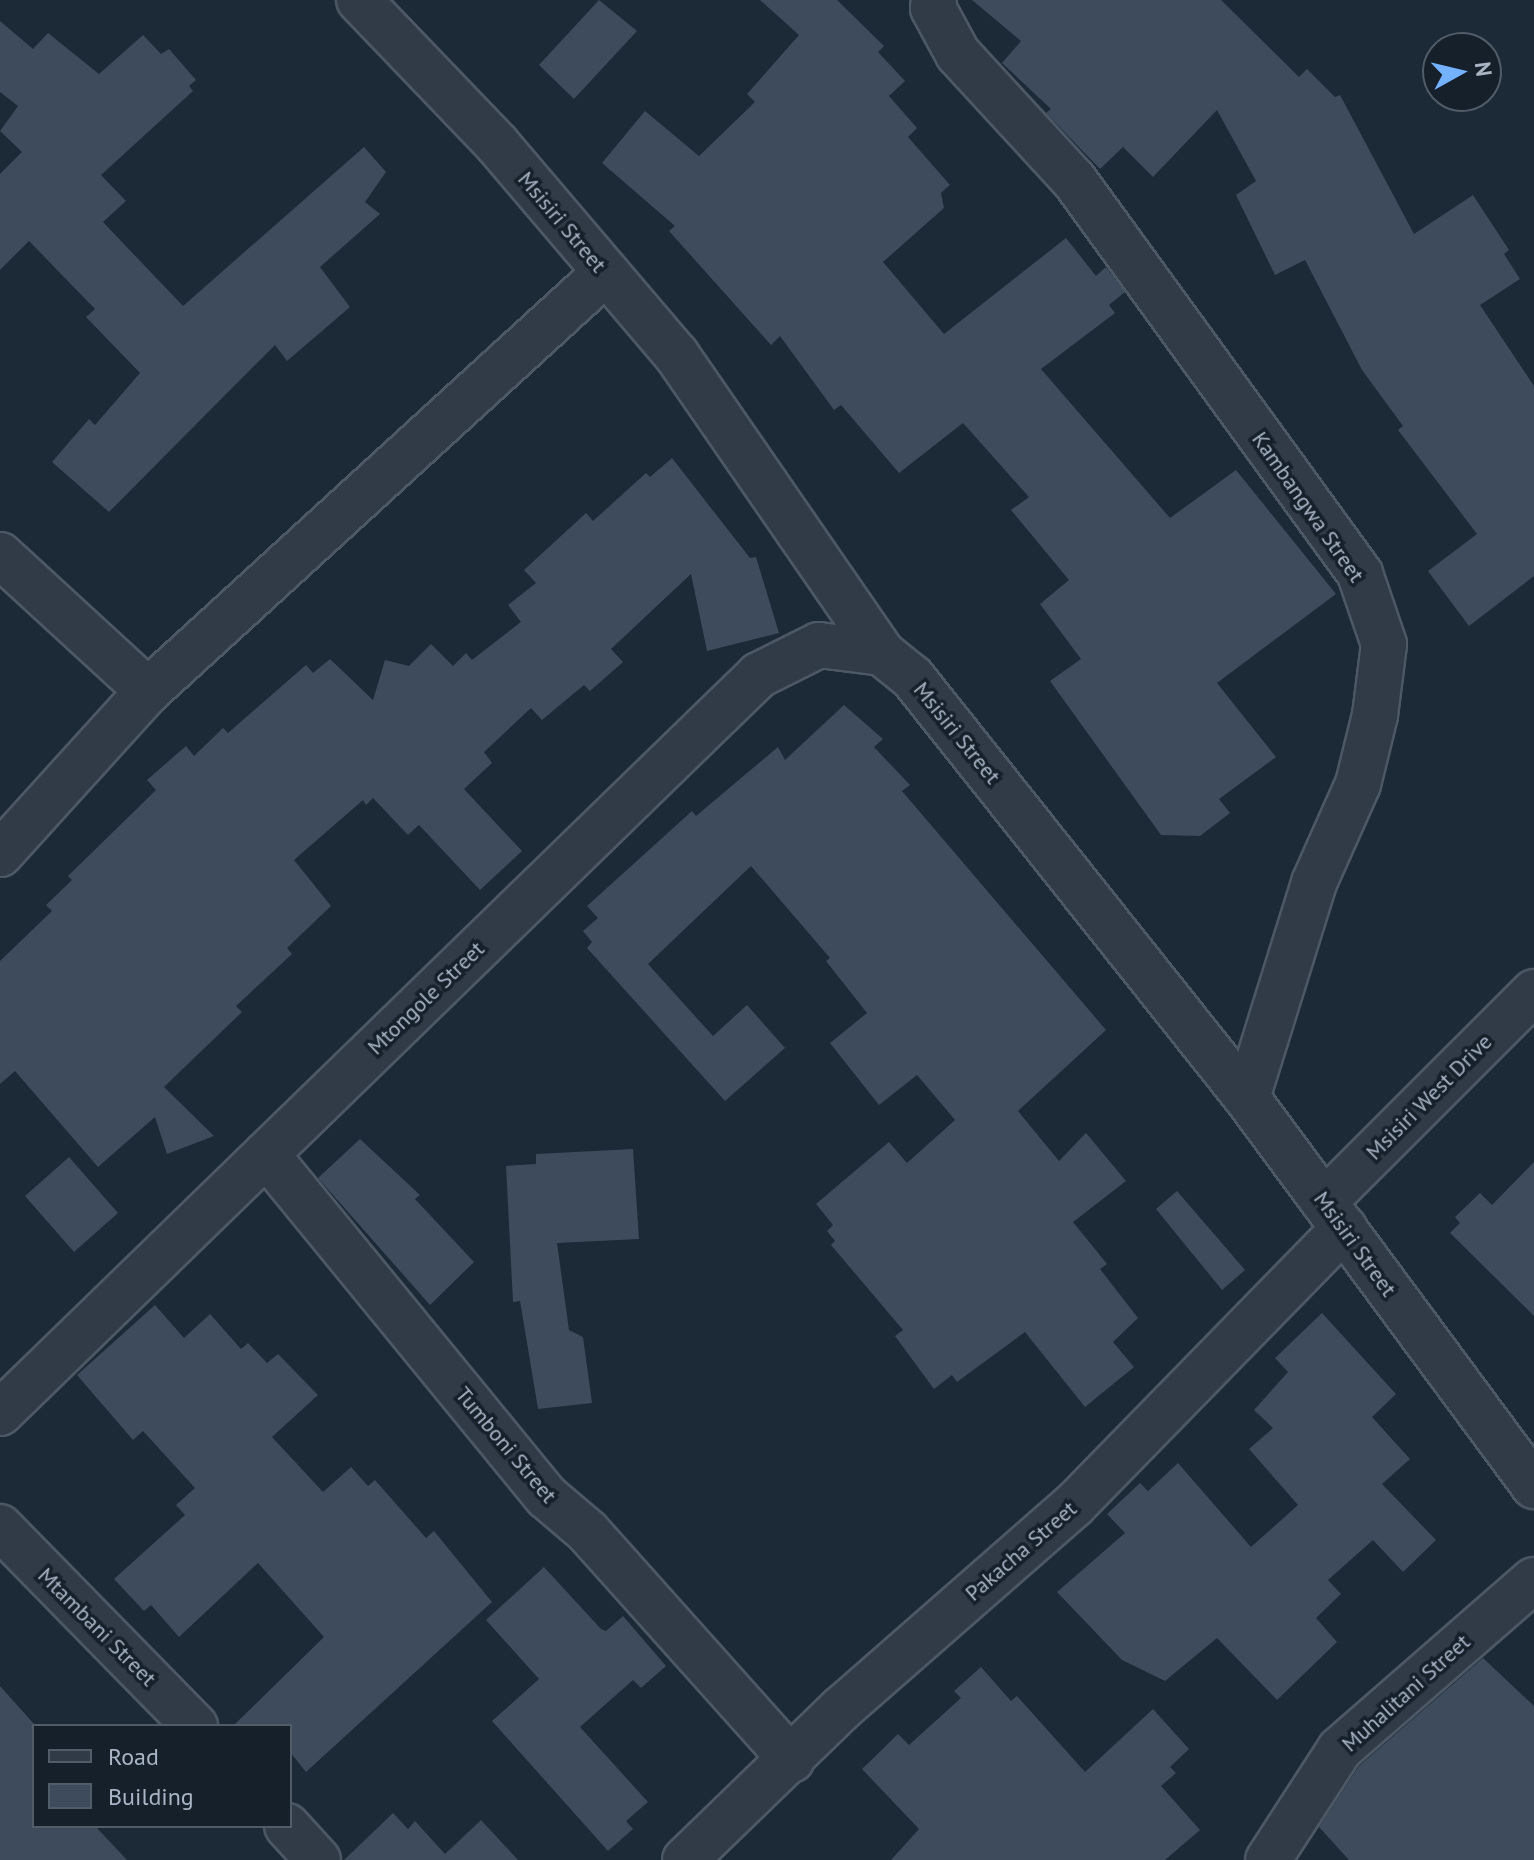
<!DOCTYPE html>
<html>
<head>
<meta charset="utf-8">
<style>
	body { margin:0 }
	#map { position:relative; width:1534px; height:1860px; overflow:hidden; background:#1c2936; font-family:"PT Sans",sans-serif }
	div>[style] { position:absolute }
	.building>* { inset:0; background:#3d4b5c }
	.roads { filter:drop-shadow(2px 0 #4d5865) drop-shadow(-2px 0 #4d5865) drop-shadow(0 2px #4d5865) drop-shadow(0 -2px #4d5865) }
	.minor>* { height:44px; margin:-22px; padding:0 22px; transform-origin:22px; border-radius:22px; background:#303b47 }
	span { translate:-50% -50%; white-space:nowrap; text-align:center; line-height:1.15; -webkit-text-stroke:7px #16202b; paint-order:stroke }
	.street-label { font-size:22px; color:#a9b5c5 }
	.legend { position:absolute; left:32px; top:1724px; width:260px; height:104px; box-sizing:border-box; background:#16202b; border:2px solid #515c69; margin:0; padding:10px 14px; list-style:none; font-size:24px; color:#a9b5c5 }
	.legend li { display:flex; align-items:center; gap:16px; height:40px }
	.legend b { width:40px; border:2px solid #515c69 }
	.north { position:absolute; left:1422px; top:32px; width:80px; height:80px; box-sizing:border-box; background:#16202b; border:2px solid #515c69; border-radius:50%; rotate:82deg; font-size:22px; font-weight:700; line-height:32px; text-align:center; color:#a9b5c5 }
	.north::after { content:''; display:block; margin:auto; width:28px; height:36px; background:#74b2ff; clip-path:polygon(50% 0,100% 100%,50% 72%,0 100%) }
</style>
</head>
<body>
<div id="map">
	<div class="building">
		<div style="clip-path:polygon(599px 0,637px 31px,574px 99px,539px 65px)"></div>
		<div style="clip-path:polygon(760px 0,837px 0,884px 46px,878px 52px,905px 81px,889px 96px,917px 128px,908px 137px,950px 185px,941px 193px,944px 208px,883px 262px,944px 334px,1066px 238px,1096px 276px,1106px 267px,1125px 292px,1109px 305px,1115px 313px,1041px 369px,1170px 518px,1236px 470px,1336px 594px,1217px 683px,1276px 757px,1219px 799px,1230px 813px,1200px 836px,1161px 835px,1050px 681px,1081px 659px,1040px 604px,1069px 580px,1011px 510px,1029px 497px,963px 423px,899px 473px,841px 405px,834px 410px,780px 336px,771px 345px,669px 231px,675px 226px,602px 163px,645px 111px,699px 156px,755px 102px,747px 94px,799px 35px)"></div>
		<div style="clip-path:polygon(972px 0,1221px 0,1299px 77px,1307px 69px,1335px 97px,1340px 95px,1414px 234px,1473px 195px,1509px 250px,1504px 254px,1520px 279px,1480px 305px,1534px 386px,1534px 576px,1469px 626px,1428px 571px,1477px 534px,1398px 430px,1403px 426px,1362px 370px,1305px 260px,1275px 275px,1236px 195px,1256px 181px,1217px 110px,1153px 177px,1123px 147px,1100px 169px,1046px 113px,1051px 109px,1002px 63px,1021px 41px)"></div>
		<div style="clip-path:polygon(0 21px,33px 49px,48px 33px,99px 74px,143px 35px,161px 54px,169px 49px,196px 80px,189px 86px,193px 91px,101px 175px,126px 201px,103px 222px,183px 306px,364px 147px,386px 172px,365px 202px,380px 214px,320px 267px,350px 307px,287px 361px,275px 345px,109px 512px,52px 462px,89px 419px,95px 425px,140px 373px,86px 317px,95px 309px,29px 241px,0 270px,0 174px,22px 152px,0 131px,18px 106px,0 92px)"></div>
		<div style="clip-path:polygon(672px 458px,750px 558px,756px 557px,779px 633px,707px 651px,691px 574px,611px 649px,623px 662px,590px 691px,584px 685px,542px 720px,531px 708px,484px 752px,492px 763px,464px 789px,522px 851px,480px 890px,419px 825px,408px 835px,373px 798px,366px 805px,363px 800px,294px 860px,331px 906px,287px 948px,292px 954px,236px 1006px,242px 1012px,164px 1087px,214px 1136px,167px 1154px,155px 1117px,98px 1167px,15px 1071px,0 1084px,0 961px,52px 911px,46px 905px,72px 880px,68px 876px,156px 790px,147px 780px,186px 746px,194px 756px,223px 728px,228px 733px,306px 665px,313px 673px,330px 659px,373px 700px,385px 660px,409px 666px,431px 644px,453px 666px,466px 653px,472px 660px,521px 622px,508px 605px,536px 583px,524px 570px,586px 513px,593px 521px,646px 473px,650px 477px)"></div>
		<div style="clip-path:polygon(844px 705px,883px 739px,874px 747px,910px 785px,902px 791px,1106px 1030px,1018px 1111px,1059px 1161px,1086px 1133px,1126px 1181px,1073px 1222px,1107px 1264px,1100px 1269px,1138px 1318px,1113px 1342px,1134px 1367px,1085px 1407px,1025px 1332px,957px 1382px,952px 1375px,934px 1389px,895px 1336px,903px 1330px,831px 1245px,835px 1241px,827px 1231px,833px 1225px,816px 1204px,889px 1142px,907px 1163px,955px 1120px,917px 1075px,879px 1105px,830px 1043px,867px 1013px,826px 961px,830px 958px,751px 866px,648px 964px,713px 1036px,747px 1005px,785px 1048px,725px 1101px,587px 948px,592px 942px,583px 931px,598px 918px,587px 906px,692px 811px,696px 816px,778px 747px,785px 760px)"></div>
		<div style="clip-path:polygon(360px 1139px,420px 1195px,415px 1199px,474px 1262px,430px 1305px,318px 1178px)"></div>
		<div style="clip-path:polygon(633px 1149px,639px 1239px,557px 1243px,569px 1330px,583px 1337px,592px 1403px,538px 1409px,520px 1301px,513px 1302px,506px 1166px,536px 1164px,536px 1154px)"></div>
		<div style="clip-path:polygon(69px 1157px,118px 1213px,74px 1252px,25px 1196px)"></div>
		<div style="clip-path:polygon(1534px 1162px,1534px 1316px,1450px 1233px,1460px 1223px,1455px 1217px,1480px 1193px,1492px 1205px)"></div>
		<div style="clip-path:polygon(1177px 1191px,1245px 1270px,1222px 1290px,1156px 1209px)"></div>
		<div style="clip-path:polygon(155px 1305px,184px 1338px,210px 1314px,241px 1349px,248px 1343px,267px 1363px,278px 1354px,318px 1395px,272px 1437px,323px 1492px,351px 1467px,368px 1486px,375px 1480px,426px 1538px,434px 1531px,492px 1602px,306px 1772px,290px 1752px,290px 1726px,233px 1726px,324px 1637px,258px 1563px,179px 1637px,151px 1605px,144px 1611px,114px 1579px,185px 1515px,176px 1505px,195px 1488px,143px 1431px,133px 1440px,77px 1375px)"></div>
		<div style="clip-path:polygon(1322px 1313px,1396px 1394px,1372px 1417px,1410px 1459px,1382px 1484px,1436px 1540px,1403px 1572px,1373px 1540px,1328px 1580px,1341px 1594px,1316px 1618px,1337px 1642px,1277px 1700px,1217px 1638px,1165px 1681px,1122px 1660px,1057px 1592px,1125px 1533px,1107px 1514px,1140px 1483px,1148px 1491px,1178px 1463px,1251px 1547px,1298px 1505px,1249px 1449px,1273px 1428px,1254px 1410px,1288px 1372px,1275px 1358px)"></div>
		<div style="clip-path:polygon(544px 1567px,601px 1629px,606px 1631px,623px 1616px,666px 1666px,641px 1688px,633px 1680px,580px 1727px,648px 1802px,626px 1821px,633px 1829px,608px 1851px,492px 1721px,539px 1679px,486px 1620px)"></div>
		<div style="clip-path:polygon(1483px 1658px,1534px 1706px,1534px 1860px,1349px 1860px,1319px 1827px,1359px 1766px)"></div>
		<div style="clip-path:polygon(981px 1667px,1011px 1701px,1017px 1696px,1085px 1772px,1153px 1709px,1189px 1749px,1170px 1767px,1176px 1773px,1161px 1786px,1200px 1830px,1165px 1860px,891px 1860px,919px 1829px,862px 1769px,898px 1734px,909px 1745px,961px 1698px,954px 1691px)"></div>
		<div style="clip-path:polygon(0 1686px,34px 1724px,34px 1826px,95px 1826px,127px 1860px,0 1860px)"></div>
		<div style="clip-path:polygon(393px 1813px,408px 1829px,415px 1821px,445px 1854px,481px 1820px,518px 1860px,344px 1860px)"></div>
	</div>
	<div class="roads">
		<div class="minor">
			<div style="left:359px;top:0;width:199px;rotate:46.2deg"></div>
			<div style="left:497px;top:144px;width:276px;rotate:49.6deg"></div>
			<div style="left:676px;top:354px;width:363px;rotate:55.4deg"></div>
			<div style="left:882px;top:653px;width:38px;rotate:39deg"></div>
			<div style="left:912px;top:677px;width:538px;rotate:51.49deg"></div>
			<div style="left:1247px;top:1098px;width:483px;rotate:53.5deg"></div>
			<div style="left:934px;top:0;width:8px;rotate:97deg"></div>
			<div style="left:933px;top:8px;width:52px;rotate:61.5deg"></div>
			<div style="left:958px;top:54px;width:171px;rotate:47.4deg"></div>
			<div style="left:1074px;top:180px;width:487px;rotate:54deg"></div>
			<div style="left:1360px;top:574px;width:74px;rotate:71.1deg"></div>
			<div style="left:1384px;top:644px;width:72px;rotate:97.2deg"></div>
			<div style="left:1375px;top:715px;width:71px;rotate:103.8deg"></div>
			<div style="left:1358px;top:784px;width:108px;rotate:114deg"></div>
			<div style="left:1314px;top:883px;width:225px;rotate:107.3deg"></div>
			<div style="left:0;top:555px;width:201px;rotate:42.6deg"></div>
			<div style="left:0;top:854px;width:220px;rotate:-47.8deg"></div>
			<div style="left:148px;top:691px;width:618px;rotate:-42.44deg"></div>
			<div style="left:266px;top:1154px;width:443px;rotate:50.7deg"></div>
			<div style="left:547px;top:1497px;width:52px;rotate:40.4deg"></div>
			<div style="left:587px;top:1531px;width:307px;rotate:48.2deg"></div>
			<div style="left:1324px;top:1202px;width:297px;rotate:-45deg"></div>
			<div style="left:0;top:1413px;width:1059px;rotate:-44.2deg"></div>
			<div style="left:759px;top:675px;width:67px;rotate:-26.6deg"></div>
			<div style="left:819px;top:645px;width:64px;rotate:7.2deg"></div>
			<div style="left:0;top:1527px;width:279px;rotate:45.6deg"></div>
			<div style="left:287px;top:1826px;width:46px;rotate:47.6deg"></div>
			<div style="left:685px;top:1860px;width:219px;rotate:-44.1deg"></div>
			<div style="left:842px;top:1708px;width:308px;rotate:-41.2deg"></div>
			<div style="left:1074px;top:1505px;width:387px;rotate:-45.7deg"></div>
			<div style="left:1268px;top:1860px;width:132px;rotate:-57deg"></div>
			<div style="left:1340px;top:1749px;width:257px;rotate:-41.1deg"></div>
		</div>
	</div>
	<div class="street-label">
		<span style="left:562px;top:222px;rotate:50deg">Msisiri Street</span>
		<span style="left:1308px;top:507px;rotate:55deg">Kambangwa Street</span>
		<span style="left:957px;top:733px;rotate:51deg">Msisiri Street</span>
		<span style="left:426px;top:998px;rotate:-44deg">Mtongole Street</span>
		<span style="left:1429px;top:1097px;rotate:-45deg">Msisiri West Drive</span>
		<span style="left:1355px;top:1244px;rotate:54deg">Msisiri Street</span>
		<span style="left:506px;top:1445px;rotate:50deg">Tumboni Street</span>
		<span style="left:1021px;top:1551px;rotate:-41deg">Pakacha Street</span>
		<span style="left:97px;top:1627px;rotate:45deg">Mtambani Street</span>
		<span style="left:1406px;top:1693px;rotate:-42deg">Muhalitani Street</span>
	</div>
	<ul class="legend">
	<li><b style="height:10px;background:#303b47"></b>Road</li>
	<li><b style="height:22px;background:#3d4b5c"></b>Building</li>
	</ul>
	<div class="north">N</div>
</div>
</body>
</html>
